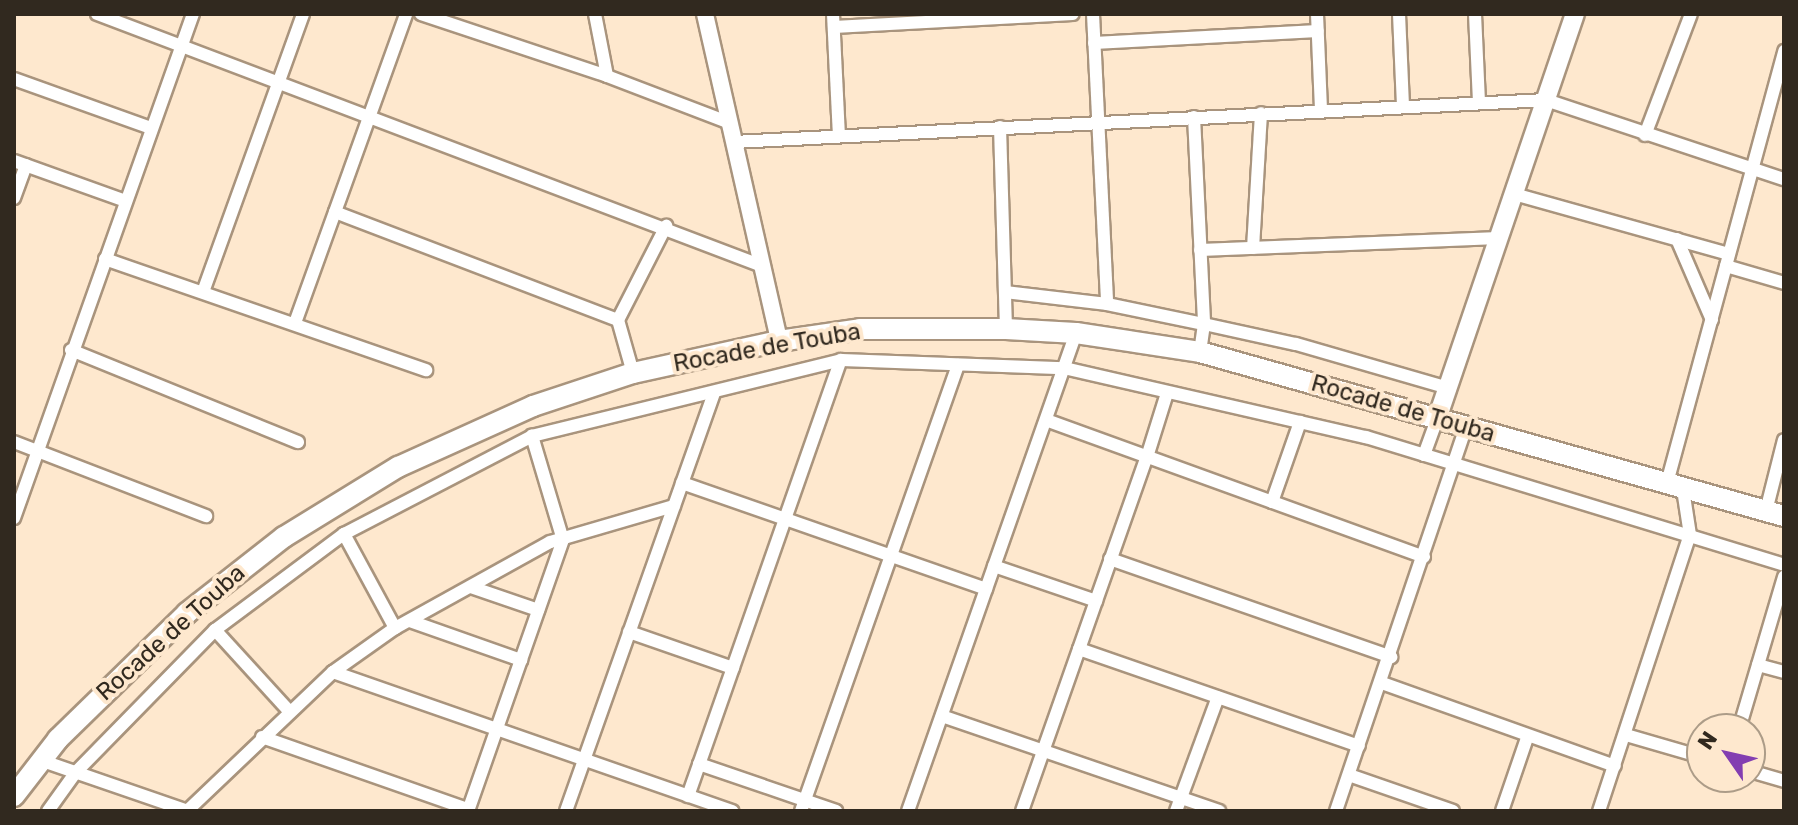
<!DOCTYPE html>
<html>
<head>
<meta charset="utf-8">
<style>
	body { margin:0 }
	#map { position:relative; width:1798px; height:825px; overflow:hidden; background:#fee8ce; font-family:Rubik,sans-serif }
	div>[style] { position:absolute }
	.roads { filter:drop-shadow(2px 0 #a9947d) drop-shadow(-2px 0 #a9947d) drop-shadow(0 2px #a9947d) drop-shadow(0 -2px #a9947d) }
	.minor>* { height:12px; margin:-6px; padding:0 6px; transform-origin:6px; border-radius:6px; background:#fff }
	.tertiary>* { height:16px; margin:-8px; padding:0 8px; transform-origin:8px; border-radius:8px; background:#fff }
	.secondary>* { height:18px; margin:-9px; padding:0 9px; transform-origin:9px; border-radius:9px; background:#fff }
	.primary>* { height:20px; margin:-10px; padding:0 10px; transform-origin:10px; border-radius:10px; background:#fff }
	span { translate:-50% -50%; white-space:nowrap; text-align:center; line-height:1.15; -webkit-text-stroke:8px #fee8ce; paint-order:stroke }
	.street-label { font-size:24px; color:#31291f }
	.frame { position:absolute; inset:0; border:16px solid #31291f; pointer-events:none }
	.north { position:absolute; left:1686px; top:713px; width:80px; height:80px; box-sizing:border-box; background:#fee8ce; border:2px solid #ac9c88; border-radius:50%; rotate:304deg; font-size:22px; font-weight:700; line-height:32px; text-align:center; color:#31291f }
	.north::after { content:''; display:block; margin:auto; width:28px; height:36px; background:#833eb1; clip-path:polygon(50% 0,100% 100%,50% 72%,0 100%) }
</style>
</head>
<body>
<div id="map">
	<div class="roads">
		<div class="minor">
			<div style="left:97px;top:14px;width:711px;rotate:20.75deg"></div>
			<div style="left:421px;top:14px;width:196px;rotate:18.4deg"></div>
			<div style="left:607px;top:76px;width:132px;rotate:20.9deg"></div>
			<div style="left:595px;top:14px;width:63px;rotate:79deg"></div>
			<div style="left:833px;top:14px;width:122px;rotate:87.2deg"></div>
			<div style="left:1093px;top:14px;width:290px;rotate:87.2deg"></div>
			<div style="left:1317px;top:14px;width:96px;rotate:87.6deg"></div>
			<div style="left:1399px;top:14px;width:92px;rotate:87.5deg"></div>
			<div style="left:1475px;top:14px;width:88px;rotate:87.4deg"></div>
			<div style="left:834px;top:27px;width:239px;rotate:-3.1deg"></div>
			<div style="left:1094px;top:43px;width:224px;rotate:-3.1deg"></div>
			<div style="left:14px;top:79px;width:145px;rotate:19.7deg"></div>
			<div style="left:1194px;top:117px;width:207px;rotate:87.2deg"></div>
			<div style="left:1204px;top:324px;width:28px;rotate:98deg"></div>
			<div style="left:1000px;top:127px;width:202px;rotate:88.3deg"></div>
			<div style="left:1645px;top:135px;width:129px;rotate:-69.2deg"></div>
			<div style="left:734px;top:142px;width:813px;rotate:-2.96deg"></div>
			<div style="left:1546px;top:100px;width:251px;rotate:18.4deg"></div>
			<div style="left:14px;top:161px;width:119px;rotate:19.7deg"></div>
			<div style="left:1514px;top:194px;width:223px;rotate:15.6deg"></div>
			<div style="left:14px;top:198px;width:35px;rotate:-70deg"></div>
			<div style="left:335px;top:212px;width:303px;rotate:20.9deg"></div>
			<div style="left:1677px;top:239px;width:88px;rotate:66.6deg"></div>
			<div style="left:1253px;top:248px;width:135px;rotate:-86.6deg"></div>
			<div style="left:1200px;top:250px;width:299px;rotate:-2.3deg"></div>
			<div style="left:105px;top:259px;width:340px;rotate:19.1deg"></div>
			<div style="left:1726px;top:266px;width:60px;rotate:16.3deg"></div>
			<div style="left:203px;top:292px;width:295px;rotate:-70.2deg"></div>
			<div style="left:1005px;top:292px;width:103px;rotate:6.7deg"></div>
			<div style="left:1107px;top:304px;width:99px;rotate:11.7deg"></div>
			<div style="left:1204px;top:324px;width:94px;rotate:12.3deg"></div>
			<div style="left:1296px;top:344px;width:158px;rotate:16.1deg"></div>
			<div style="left:295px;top:323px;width:328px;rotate:-70.2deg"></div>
			<div style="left:71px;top:350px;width:245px;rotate:22.1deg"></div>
			<div style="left:633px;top:373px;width:55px;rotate:-105.8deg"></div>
			<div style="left:618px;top:320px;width:106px;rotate:-62.9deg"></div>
			<div style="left:1046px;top:420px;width:402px;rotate:19.9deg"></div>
			<div style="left:14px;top:442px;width:206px;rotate:21.1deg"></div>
			<div style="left:1424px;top:455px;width:38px;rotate:-70deg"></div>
			<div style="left:682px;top:483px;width:322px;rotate:19.2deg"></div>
			<div style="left:1667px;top:483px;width:448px;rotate:-74.8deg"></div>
			<div style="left:1272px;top:502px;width:85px;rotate:-70.7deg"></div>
			<div style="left:1766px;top:511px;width:73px;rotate:-75.8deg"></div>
			<div style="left:14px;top:518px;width:535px;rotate:-70.45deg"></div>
			<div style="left:344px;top:534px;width:107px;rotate:61.5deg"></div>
			<div style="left:1110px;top:559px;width:298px;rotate:19.2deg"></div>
			<div style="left:994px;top:566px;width:108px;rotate:18.9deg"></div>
			<div style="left:471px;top:587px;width:71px;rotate:18.9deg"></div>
			<div style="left:410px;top:621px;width:118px;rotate:19.4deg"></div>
			<div style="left:215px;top:630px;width:110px;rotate:47.6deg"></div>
			<div style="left:629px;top:632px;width:110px;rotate:19.1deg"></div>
			<div style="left:1079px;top:649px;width:296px;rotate:19.1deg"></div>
			<div style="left:1758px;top:665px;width:27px;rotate:15deg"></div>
			<div style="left:333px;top:672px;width:423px;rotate:19.2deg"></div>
			<div style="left:1382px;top:683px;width:247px;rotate:19.6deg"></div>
			<div style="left:942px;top:716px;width:293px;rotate:18.9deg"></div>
			<div style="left:1739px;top:729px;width:159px;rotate:-73.5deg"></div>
			<div style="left:1626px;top:735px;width:79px;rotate:16.1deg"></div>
			<div style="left:262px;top:737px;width:218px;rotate:19.3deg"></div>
			<div style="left:40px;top:760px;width:157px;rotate:19deg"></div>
			<div style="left:699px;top:764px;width:145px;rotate:18.9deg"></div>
			<div style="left:1750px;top:771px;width:35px;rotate:16deg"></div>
			<div style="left:1349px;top:775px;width:110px;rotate:19.1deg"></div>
			<div style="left:688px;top:796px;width:462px;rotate:-70.7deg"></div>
			<div style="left:48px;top:811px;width:48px;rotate:-54.3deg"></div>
			<div style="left:76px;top:772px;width:199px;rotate:-45.6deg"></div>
			<div style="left:215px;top:630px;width:161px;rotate:-36.7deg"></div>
			<div style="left:344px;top:534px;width:212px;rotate:-27.5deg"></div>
			<div style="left:532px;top:436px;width:318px;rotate:-13.8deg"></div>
			<div style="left:841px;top:360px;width:223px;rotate:2.1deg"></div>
			<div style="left:1064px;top:368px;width:310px;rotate:12.9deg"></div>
			<div style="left:1366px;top:437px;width:437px;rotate:17deg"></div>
			<div style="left:187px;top:811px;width:202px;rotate:-43.6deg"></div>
			<div style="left:333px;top:672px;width:76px;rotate:-35.4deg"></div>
			<div style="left:395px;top:628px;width:177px;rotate:-29deg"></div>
			<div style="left:550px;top:542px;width:129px;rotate:-16.2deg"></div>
			<div style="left:468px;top:811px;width:287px;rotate:-70.7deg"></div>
			<div style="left:563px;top:540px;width:109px;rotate:-106.6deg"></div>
			<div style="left:566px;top:811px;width:444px;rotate:-70.5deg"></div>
			<div style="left:801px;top:811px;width:473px;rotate:-70.6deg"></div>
			<div style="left:908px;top:811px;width:507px;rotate:-70.64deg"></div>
			<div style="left:1022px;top:811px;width:375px;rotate:-70.6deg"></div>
			<div style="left:1147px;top:457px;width:67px;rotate:-72.6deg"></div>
			<div style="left:1176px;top:811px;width:121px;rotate:-69.8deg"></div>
			<div style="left:1336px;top:811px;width:405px;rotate:-71.3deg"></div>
			<div style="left:1502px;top:811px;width:77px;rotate:-71.1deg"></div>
			<div style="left:1599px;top:811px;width:291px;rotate:-71.8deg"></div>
			<div style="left:1690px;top:535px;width:47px;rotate:-98.7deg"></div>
		</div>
		<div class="tertiary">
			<div style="left:705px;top:14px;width:335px;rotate:77.2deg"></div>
		</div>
		<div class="secondary">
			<div style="left:1437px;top:419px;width:428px;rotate:-71.2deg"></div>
		</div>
		<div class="primary">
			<div style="left:14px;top:796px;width:72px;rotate:-52.3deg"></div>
			<div style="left:58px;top:739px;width:180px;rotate:-44.3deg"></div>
			<div style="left:187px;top:613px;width:123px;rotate:-38.1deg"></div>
			<div style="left:284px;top:537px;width:134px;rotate:-31.6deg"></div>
			<div style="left:398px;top:467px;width:148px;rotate:-24.3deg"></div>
			<div style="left:533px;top:406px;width:105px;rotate:-18.3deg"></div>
			<div style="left:633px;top:373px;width:149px;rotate:-12.4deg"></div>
			<div style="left:779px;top:341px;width:82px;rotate:-8.4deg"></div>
			<div style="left:860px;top:329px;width:146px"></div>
			<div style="left:1006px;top:329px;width:70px;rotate:3.3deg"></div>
			<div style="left:1076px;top:333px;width:125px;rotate:8.7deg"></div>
			<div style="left:1200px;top:352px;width:607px;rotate:15.69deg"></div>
		</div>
	</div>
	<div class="street-label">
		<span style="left:767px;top:348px;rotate:-10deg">Rocade de Touba</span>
		<span style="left:1403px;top:409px;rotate:16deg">Rocade de Touba</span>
		<span style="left:171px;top:633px;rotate:-42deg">Rocade de Touba</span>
	</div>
	<div class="frame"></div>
	<div class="north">N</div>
</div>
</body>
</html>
